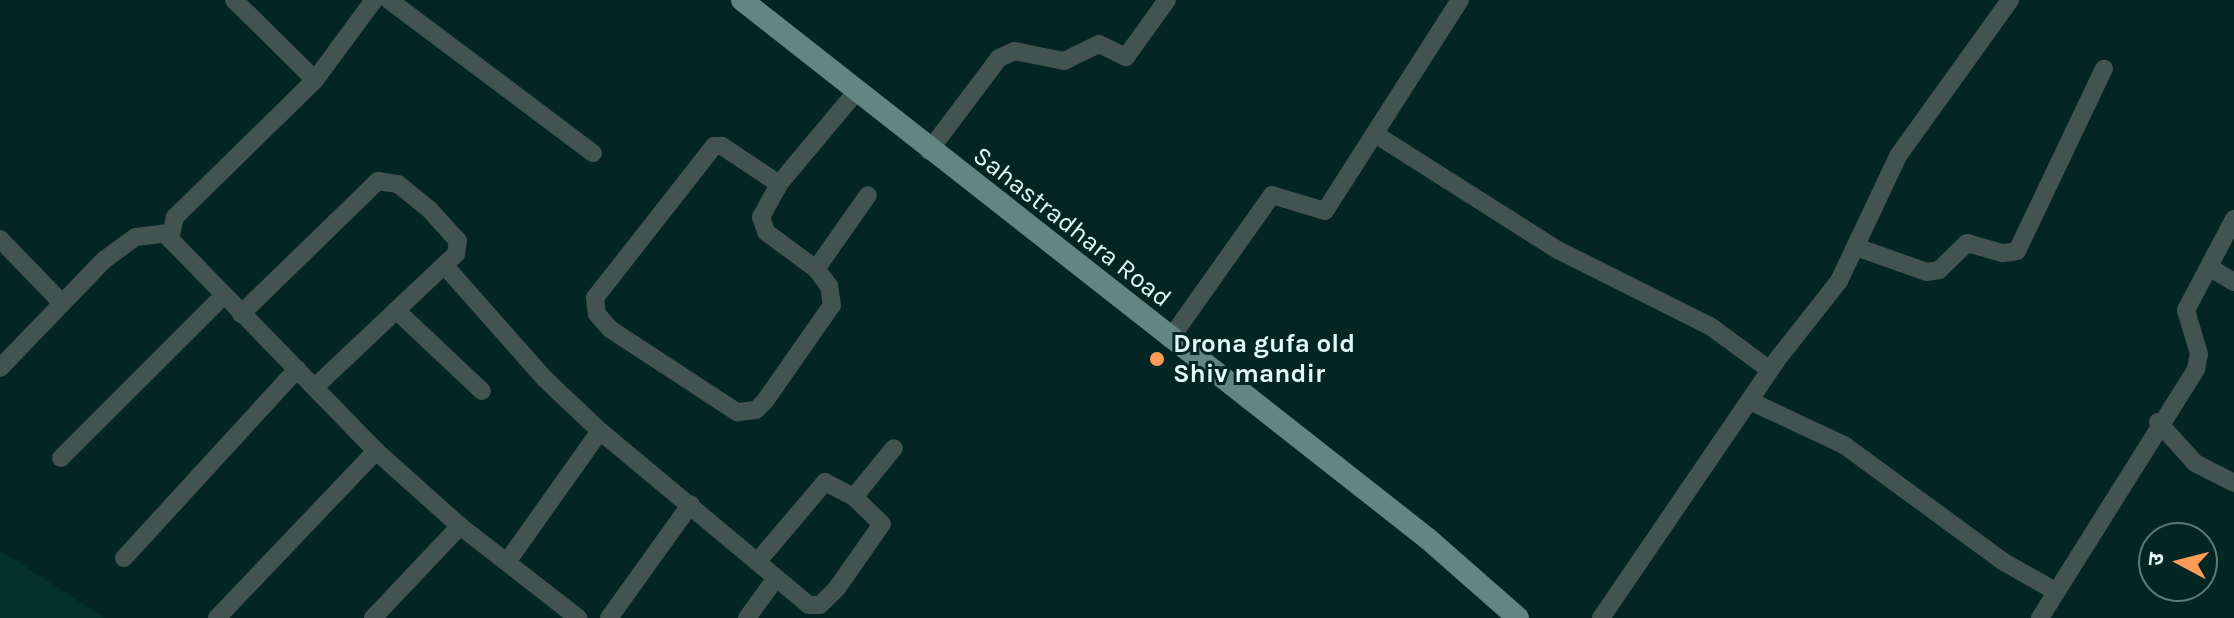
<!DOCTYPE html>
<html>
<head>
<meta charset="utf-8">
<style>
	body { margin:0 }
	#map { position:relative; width:2234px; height:618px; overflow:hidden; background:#042622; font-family:Karla,"Noto Sans Devanagari",sans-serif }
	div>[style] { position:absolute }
	.built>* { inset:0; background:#05312c }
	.minor>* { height:18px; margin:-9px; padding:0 9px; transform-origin:9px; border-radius:9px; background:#425350 }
	.major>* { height:22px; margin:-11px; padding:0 11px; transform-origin:11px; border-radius:11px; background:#628680 }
	.dots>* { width:22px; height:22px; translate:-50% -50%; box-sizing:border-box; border:4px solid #042622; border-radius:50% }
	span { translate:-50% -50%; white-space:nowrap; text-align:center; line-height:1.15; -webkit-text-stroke:6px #042622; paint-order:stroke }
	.street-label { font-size:26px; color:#e3faf6 }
	.poi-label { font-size:26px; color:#e3faf6; font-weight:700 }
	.left { translate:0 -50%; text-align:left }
	.north { position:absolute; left:2138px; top:522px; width:80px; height:80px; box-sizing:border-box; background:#042622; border:2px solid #5d7b77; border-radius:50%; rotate:277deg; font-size:22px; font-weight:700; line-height:32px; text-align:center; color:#e3faf6 }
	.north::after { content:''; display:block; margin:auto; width:28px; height:36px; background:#fe9b59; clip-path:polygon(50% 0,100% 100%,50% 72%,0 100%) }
</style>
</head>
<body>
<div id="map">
	<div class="built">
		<div style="clip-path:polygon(0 550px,104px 618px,0 618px)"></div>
	</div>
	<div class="minor">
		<div style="left:234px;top:0;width:114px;rotate:44.6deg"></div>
		<div style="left:315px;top:80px;width:99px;rotate:-53.6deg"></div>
		<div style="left:389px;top:0;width:255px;rotate:36.9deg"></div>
		<div style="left:315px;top:80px;width:196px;rotate:135.6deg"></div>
		<div style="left:175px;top:217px;width:23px;rotate:103deg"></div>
		<div style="left:170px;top:239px;width:296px;rotate:45.8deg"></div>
		<div style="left:376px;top:451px;width:113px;rotate:41.8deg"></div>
		<div style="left:460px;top:526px;width:150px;rotate:37.9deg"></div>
		<div style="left:1375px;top:134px;width:217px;rotate:32.4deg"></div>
		<div style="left:1558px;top:250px;width:170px;rotate:26.6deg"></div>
		<div style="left:1710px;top:326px;width:74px;rotate:36.3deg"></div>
		<div style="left:929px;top:151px;width:116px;rotate:-53deg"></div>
		<div style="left:999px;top:58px;width:17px;rotate:-24deg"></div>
		<div style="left:1015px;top:51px;width:50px;rotate:11.5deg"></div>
		<div style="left:1064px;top:61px;width:39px;rotate:-26deg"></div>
		<div style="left:1099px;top:44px;width:30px;rotate:26deg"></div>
		<div style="left:1126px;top:57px;width:70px;rotate:-54.3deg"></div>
		<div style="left:779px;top:184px;width:69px;rotate:-146.3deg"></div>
		<div style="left:722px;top:146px;width:8px;rotate:180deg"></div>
		<div style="left:714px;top:146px;width:193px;rotate:128.1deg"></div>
		<div style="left:595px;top:298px;width:16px;rotate:83deg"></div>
		<div style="left:597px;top:314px;width:20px;rotate:49deg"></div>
		<div style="left:610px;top:329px;width:152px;rotate:33.2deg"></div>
		<div style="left:737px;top:412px;width:19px;rotate:-6deg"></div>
		<div style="left:756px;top:410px;width:13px;rotate:-45deg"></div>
		<div style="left:765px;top:401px;width:117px;rotate:-55.1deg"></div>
		<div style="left:832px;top:305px;width:19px;rotate:-99deg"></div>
		<div style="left:829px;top:286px;width:21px;rotate:-127deg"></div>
		<div style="left:816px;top:269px;width:62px;rotate:-143.5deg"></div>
		<div style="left:766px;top:232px;width:16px;rotate:-108deg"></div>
		<div style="left:761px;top:217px;width:38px;rotate:-61deg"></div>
		<div style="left:779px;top:184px;width:119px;rotate:-50.1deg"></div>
		<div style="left:0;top:239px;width:89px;rotate:45.9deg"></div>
		<div style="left:1856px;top:247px;width:75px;rotate:19.4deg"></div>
		<div style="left:1927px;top:272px;width:12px;rotate:-9deg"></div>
		<div style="left:1939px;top:270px;width:39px;rotate:-44deg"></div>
		<div style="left:1967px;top:243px;width:37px;rotate:16deg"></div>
		<div style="left:2003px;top:253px;width:14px;rotate:-8deg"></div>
		<div style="left:2017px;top:251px;width:202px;rotate:-64.5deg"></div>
		<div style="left:445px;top:266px;width:151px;rotate:48.5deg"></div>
		<div style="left:545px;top:379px;width:76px;rotate:43.4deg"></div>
		<div style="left:600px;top:431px;width:161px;rotate:125.4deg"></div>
		<div style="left:2209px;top:267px;width:29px;rotate:31deg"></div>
		<div style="left:816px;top:269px;width:90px;rotate:-54.9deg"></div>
		<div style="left:396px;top:310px;width:118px;rotate:43.3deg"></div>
		<div style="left:241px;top:314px;width:191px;rotate:-44.2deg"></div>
		<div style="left:378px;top:181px;width:20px;rotate:9deg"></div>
		<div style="left:398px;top:184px;width:40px;rotate:39deg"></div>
		<div style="left:429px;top:209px;width:43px;rotate:47.8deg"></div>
		<div style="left:458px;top:241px;width:13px;rotate:99deg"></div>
		<div style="left:456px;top:254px;width:192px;rotate:136.7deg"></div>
		<div style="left:1170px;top:339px;width:176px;rotate:-54.7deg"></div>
		<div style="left:1272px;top:195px;width:55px;rotate:16.8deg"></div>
		<div style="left:1325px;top:211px;width:250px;rotate:-57.4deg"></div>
		<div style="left:0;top:368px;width:150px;rotate:-46.1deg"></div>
		<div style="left:104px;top:260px;width:39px;rotate:-36deg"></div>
		<div style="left:136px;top:237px;width:33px;rotate:-7deg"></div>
		<div style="left:1750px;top:401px;width:104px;rotate:25.1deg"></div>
		<div style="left:1844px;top:445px;width:198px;rotate:36.2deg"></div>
		<div style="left:2004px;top:562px;width:59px;rotate:29.6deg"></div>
		<div style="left:2158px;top:422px;width:55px;rotate:47.9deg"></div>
		<div style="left:2195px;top:463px;width:44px;rotate:27.1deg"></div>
		<div style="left:600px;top:431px;width:272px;rotate:39.8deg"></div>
		<div style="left:809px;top:605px;width:11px"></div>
		<div style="left:820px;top:605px;width:24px;rotate:-45deg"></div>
		<div style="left:837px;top:588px;width:78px;rotate:-54.9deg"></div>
		<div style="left:882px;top:524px;width:39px;rotate:-136deg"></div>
		<div style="left:854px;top:497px;width:33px;rotate:-153deg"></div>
		<div style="left:825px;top:482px;width:104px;rotate:130.3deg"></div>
		<div style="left:61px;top:458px;width:228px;rotate:-45deg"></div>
		<div style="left:854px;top:497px;width:63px;rotate:-50.8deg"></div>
		<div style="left:124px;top:558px;width:256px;rotate:-47.5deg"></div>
		<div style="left:217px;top:618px;width:231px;rotate:-46.4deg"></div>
		<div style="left:373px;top:618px;width:127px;rotate:-46.6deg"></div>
		<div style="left:609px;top:618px;width:140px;rotate:-54.3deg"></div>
		<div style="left:747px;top:618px;width:49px;rotate:-54.1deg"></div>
		<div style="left:1601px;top:618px;width:311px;rotate:-55.7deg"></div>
		<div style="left:1776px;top:361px;width:102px;rotate:-51.8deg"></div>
		<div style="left:1839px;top:281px;width:138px;rotate:-64.7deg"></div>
		<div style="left:1898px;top:156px;width:192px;rotate:-54.3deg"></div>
		<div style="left:2040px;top:618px;width:294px;rotate:-57.9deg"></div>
		<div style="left:2196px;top:369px;width:15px;rotate:-79deg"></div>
		<div style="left:2199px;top:354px;width:46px;rotate:-106.5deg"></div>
		<div style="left:2186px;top:310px;width:103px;rotate:-62.2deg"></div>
	</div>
	<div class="major">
		<div style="left:742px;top:0;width:871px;rotate:38.15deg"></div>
		<div style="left:1427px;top:538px;width:121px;rotate:41.3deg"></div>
	</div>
	<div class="dots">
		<div style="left:1157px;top:359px;background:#fe9b59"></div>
	</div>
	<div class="street-label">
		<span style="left:1072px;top:227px;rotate:38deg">Sahastradhara Road</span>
	</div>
	<div class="poi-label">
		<span class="left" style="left:1173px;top:359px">Drona gufa old<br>Shiv mandir</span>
	</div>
	<div class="north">उ</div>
</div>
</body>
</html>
